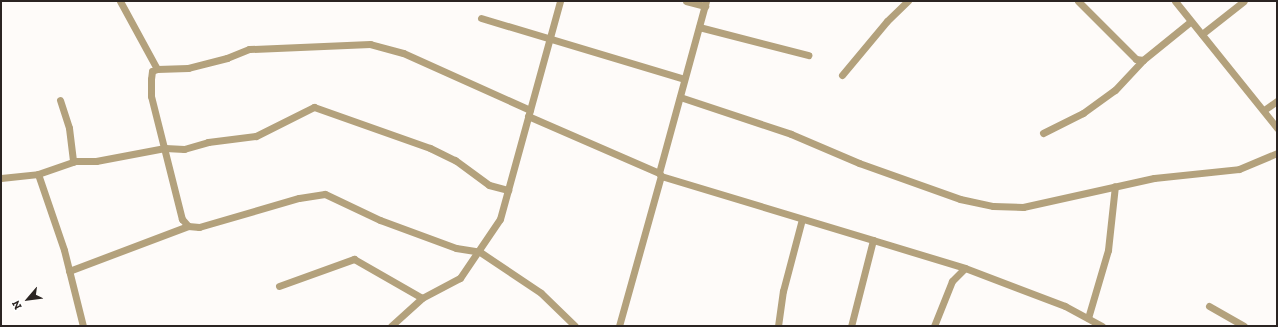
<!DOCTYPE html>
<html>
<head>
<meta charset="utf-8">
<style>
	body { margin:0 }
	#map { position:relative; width:1278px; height:327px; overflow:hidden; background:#fefbf9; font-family:"Zilla Slab",serif }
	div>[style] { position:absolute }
	.minor>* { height:7px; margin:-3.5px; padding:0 3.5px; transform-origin:3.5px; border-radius:3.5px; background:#b3a17c }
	span { translate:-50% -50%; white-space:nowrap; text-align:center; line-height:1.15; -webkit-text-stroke:3.5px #fff; paint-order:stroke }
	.frame { position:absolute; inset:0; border:2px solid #2b2422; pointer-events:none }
	.north { position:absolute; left:8px; top:279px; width:40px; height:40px; -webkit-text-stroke:3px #fff; paint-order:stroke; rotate:242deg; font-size:11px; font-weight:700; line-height:16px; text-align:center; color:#2b2422 }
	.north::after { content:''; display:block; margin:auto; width:14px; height:18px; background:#2b2422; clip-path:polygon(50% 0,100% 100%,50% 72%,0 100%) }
</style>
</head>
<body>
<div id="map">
	<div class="minor">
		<div style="left:120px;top:1px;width:77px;rotate:61.4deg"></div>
		<div style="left:686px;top:1px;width:20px;rotate:15deg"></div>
		<div style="left:706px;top:1px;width:178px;rotate:105.3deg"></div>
		<div style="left:659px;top:173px;width:4px;rotate:56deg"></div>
		<div style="left:661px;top:176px;width:221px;rotate:16.8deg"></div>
		<div style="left:873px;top:240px;width:89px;rotate:104.3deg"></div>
		<div style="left:1078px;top:1px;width:82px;rotate:45deg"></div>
		<div style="left:1136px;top:59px;width:7px;rotate:8deg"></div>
		<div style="left:1143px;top:60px;width:60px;rotate:-39deg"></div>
		<div style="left:1175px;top:1px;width:163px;rotate:51.2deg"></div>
		<div style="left:481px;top:18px;width:212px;rotate:16.7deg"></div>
		<div style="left:699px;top:27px;width:113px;rotate:14.4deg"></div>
		<div style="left:1202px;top:34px;width:53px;rotate:-38.2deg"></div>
		<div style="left:842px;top:75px;width:70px;rotate:-50.2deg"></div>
		<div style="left:887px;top:21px;width:29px;rotate:-44deg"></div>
		<div style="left:680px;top:97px;width:117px;rotate:18.4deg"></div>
		<div style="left:791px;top:134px;width:74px;rotate:23.1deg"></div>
		<div style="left:859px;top:163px;width:107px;rotate:19.6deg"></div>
		<div style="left:960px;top:199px;width:34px;rotate:12deg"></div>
		<div style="left:993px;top:206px;width:30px;rotate:2deg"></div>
		<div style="left:1023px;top:207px;width:134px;rotate:-12.5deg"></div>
		<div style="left:1154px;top:178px;width:85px;rotate:-6deg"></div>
		<div style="left:1239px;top:169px;width:41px;rotate:-22.8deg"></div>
		<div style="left:60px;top:100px;width:29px;rotate:72deg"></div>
		<div style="left:69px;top:128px;width:34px;rotate:83deg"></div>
		<div style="left:530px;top:110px;width:139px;rotate:-155.8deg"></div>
		<div style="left:403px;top:53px;width:34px;rotate:-165deg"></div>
		<div style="left:370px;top:44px;width:121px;rotate:177.6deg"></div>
		<div style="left:249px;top:49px;width:24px;rotate:158deg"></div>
		<div style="left:227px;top:58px;width:40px;rotate:165.6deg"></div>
		<div style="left:188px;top:68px;width:31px;rotate:178deg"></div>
		<div style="left:157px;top:69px;width:5px;rotate:158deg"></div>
		<div style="left:152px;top:71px;width:8px;rotate:97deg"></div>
		<div style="left:151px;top:79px;width:17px;rotate:90deg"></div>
		<div style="left:151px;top:96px;width:127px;rotate:75.9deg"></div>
		<div style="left:182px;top:219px;width:9px;rotate:49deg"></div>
		<div style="left:188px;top:226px;width:11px;rotate:5deg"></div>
		<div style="left:199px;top:227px;width:104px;rotate:-16.2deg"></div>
		<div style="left:299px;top:198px;width:26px;rotate:-9deg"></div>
		<div style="left:325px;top:194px;width:61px;rotate:25.3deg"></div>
		<div style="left:380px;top:220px;width:81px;rotate:20.2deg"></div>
		<div style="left:456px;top:248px;width:24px;rotate:9deg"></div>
		<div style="left:480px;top:252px;width:73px;rotate:33.9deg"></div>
		<div style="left:541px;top:293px;width:47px;rotate:44.1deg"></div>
		<div style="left:1264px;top:110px;width:16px;rotate:-35deg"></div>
		<div style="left:528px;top:116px;width:143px;rotate:23.5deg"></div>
		<div style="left:1043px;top:133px;width:45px;rotate:-26.6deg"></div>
		<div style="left:1083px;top:113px;width:39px;rotate:-36deg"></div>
		<div style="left:1115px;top:90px;width:41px;rotate:-47deg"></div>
		<div style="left:38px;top:174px;width:80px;rotate:71.1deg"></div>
		<div style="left:64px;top:250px;width:78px;rotate:76deg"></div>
		<div style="left:1px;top:178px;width:37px;rotate:-6deg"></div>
		<div style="left:38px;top:174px;width:39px;rotate:-19deg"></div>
		<div style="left:75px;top:161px;width:21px"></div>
		<div style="left:96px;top:161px;width:70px;rotate:-10.7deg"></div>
		<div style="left:165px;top:148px;width:19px;rotate:3deg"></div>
		<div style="left:184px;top:149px;width:25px;rotate:-16deg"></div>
		<div style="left:208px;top:142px;width:48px;rotate:-7.1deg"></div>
		<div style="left:256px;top:136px;width:65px;rotate:-26.6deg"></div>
		<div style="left:314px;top:107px;width:123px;rotate:19.5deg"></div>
		<div style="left:430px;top:148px;width:28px;rotate:26deg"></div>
		<div style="left:455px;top:160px;width:42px;rotate:36.3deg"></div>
		<div style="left:489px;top:185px;width:20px;rotate:15deg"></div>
		<div style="left:873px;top:240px;width:96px;rotate:16.9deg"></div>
		<div style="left:965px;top:268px;width:107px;rotate:20.8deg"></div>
		<div style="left:1065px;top:306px;width:42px;rotate:28.4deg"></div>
		<div style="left:69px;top:271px;width:127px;rotate:-20.7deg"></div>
		<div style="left:279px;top:286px;width:80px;rotate:-19.8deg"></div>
		<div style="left:354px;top:259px;width:78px;rotate:29.8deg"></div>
		<div style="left:1209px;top:306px;width:40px;rotate:29.7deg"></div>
		<div style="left:1088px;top:318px;width:71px;rotate:-73.6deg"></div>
		<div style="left:1108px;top:250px;width:64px;rotate:-83.8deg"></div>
		<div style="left:391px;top:326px;width:42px;rotate:-42.1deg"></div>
		<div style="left:422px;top:298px;width:43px;rotate:-27.8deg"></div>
		<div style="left:460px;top:278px;width:71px;rotate:-55.9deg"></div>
		<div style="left:500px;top:219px;width:226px;rotate:-74.6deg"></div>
		<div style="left:619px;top:326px;width:156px;rotate:-74.4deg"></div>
		<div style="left:778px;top:326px;width:35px;rotate:-82deg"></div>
		<div style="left:783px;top:291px;width:74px;rotate:-75.2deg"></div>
		<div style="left:934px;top:326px;width:48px;rotate:-68.2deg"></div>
		<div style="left:952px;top:281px;width:18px;rotate:-45deg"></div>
	</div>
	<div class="frame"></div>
	<div class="north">N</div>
</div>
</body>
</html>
